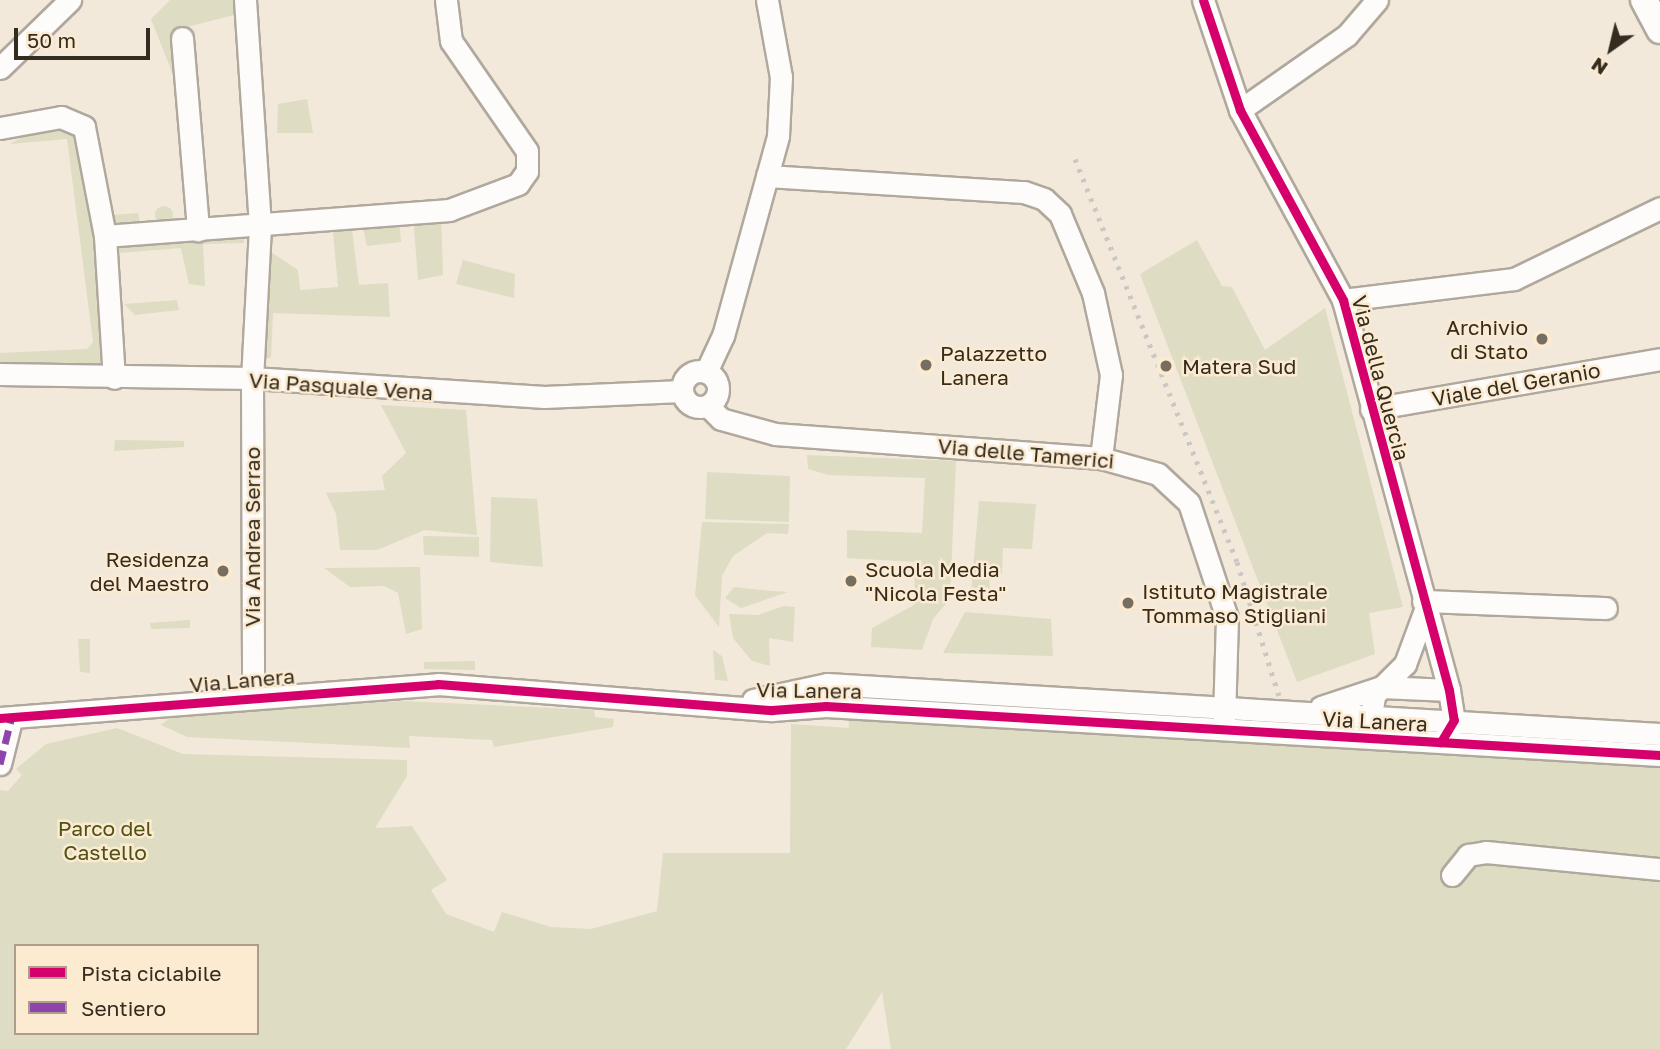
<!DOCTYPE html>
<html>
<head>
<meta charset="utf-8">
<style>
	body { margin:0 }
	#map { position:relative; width:1660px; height:1049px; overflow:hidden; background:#f2e9db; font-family:"Golos Text",sans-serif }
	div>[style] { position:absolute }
	.green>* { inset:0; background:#dedcc2 }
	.round { border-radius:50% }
	.roads { filter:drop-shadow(2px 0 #b0a89c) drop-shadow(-2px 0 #b0a89c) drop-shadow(0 2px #b0a89c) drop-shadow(0 -2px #b0a89c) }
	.minor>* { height:21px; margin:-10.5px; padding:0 10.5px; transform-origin:10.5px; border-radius:10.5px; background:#fdfcfa }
	.minor>.ring { margin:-10.5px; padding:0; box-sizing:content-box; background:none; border:21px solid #fdfcfa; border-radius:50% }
	.major>* { height:26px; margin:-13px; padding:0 13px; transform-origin:13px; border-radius:13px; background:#fdfcfa }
	.rail>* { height:5px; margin-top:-2.5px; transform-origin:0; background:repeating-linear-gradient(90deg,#cac8c4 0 3.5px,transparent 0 10.5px) }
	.quiet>* { height:7px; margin-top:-3.5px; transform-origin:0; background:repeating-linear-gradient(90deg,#8e44ad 0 14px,transparent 0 21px) }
	.cycleway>* { height:9px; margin:-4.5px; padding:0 4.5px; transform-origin:4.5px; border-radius:4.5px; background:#d6006c }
	.dots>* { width:19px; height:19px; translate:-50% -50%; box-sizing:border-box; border:4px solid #fcead1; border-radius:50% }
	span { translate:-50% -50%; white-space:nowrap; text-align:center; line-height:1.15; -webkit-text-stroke:5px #fcead1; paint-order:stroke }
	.poi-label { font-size:21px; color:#342c1f }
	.right { translate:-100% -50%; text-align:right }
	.left { translate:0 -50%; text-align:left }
	.street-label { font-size:21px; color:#342c1f }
	.park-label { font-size:21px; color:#4e5212 }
	.legend { position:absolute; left:14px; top:944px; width:245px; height:91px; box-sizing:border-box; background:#fcead1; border:2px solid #ac9e8a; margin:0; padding:9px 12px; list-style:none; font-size:21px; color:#342c1f }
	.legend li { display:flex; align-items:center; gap:14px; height:35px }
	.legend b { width:35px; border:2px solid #ac9e8a }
	.north { position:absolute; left:1576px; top:14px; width:70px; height:70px; -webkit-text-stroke:5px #fcead1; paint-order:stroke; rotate:214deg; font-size:19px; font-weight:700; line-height:28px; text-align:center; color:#342c1f }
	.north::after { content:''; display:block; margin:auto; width:24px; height:32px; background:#342c1f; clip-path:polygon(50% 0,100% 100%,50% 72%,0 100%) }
	.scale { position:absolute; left:14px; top:28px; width:136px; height:32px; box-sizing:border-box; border:4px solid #342c1f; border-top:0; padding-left:9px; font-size:21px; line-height:24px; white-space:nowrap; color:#342c1f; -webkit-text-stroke:5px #fcead1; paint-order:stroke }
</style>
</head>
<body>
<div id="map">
	<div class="green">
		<div style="clip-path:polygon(170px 0,233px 0,234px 15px,171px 31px,177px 85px,151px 19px)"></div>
		<div style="clip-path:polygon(307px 99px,313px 133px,277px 133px,278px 104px)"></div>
		<div style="clip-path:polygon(48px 123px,72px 129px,82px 140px,107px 369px,0 367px,0 353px,87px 349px,93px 342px,67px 139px,10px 144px)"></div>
		<div class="round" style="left:155px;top:206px;width:18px;height:18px"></div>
		<div style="clip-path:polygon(441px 211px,443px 275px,418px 280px,413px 214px)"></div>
		<div style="clip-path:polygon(138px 213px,140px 222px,116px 225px,113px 215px)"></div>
		<div style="clip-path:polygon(399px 216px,401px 242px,367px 246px,361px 220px)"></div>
		<div style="clip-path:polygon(351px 222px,359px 285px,388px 283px,390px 317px,273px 313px,271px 358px,253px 358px,259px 244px,298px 270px,300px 290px,338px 287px,333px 232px,294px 235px,288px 225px)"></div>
		<div style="clip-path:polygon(243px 228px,244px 243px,203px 244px,205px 286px,189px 284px,181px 248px,119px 253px,114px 235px)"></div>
		<div style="clip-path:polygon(1197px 240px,1222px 286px,1232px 287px,1265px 350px,1325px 308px,1403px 607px,1369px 613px,1375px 654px,1297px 682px,1140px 274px)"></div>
		<div style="clip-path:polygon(463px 260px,515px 274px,514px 298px,456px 284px)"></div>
		<div style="clip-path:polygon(177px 300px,179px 310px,135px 315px,124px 304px)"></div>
		<div style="clip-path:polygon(381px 405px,466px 410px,477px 535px,425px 530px,377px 550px,340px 550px,336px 514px,326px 493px,385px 490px,382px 476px,406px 453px)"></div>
		<div style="clip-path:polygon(115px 440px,184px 441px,184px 447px,114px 451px)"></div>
		<div style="clip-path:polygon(807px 455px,956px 461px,950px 599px,933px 619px,922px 650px,871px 647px,872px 628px,914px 605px,915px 562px,847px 558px,847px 530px,922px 533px,925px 478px,828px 475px,808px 469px)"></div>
		<div style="clip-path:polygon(707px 472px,790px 476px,789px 522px,705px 519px)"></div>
		<div style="clip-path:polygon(491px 497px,537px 499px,543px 567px,490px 562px)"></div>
		<div style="clip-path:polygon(979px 501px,1036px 504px,1032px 549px,1003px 548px,1002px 574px,989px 575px,990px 594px,971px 593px)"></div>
		<div style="clip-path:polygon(702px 522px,789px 524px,788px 534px,767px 533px,733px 556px,722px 576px,719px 627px,695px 595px)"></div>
		<div style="clip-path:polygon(423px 536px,479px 537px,479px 557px,424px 555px)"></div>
		<div style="clip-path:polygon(420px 567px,422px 629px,406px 634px,398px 593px,384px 586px,350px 587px,324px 568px)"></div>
		<div style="clip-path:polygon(734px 587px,772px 591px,788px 592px,741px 608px,725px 598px)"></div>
		<div style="clip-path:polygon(784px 606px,795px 607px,793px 642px,769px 638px,770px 666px,752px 661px,733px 638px,729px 614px,758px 615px)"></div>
		<div style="clip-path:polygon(965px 612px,1051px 619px,1053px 656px,943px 653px)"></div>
		<div style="clip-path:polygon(190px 620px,190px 628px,151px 629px,150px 623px)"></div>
		<div style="clip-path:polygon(78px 639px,90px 639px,90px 673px,80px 672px)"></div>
		<div style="clip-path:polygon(713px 650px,722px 656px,728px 681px,715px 680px)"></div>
		<div style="clip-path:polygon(475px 661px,475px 670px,424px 669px,424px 662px)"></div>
		<div style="clip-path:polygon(403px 701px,594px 710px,595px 717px,614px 719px,613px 727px,494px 747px,492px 740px,409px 736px,410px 748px,187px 737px,161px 725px,172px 716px)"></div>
		<div style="clip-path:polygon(evenodd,848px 710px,1132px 736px,1660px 768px,1660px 1049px,891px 1049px,882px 992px,846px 1049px,0 1049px,0 790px,8px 791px,22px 775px,16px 769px,46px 744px,117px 728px,183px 754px,407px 760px,407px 776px,375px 828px,412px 826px,447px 880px,431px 890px,446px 914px,494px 932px,502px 912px,551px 927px,591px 929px,657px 911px,663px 853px,790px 853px,791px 724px,849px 728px,848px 710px,16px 946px,257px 946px,257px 1033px,16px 1033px,16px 946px)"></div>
	</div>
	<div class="roads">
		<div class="minor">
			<div style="left:245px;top:0;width:227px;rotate:86.2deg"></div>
			<div style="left:260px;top:227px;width:151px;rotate:93deg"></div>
			<div style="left:252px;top:378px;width:318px;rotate:89.8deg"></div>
			<div style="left:1203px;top:0;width:116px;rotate:71.4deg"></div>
			<div style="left:1240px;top:110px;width:216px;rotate:61.5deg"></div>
			<div style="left:1343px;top:300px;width:404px;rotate:74.8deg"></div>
			<div style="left:1449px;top:690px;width:30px;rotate:81deg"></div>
			<div style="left:1454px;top:720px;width:13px;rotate:117deg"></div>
			<div style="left:182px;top:38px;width:193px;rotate:85.2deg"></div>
			<div style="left:0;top:68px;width:98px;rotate:-44.2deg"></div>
			<div style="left:1240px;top:110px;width:131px;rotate:-35deg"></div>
			<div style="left:1347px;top:35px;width:46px;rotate:-49.4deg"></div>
			<div style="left:0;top:128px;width:62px;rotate:-10.2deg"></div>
			<div style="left:61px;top:117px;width:25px;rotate:23deg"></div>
			<div style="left:84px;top:127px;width:111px;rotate:79.1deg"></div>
			<div style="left:105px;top:236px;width:142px;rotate:86.4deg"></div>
			<div style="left:767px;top:176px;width:257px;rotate:3.6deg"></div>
			<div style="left:1024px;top:192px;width:21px;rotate:19deg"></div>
			<div style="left:1044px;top:199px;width:22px;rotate:43deg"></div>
			<div style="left:1060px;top:214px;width:86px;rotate:67.3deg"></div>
			<div style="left:1093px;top:293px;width:84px;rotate:77.6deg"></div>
			<div style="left:1111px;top:375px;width:84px;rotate:96.9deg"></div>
			<div style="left:105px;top:236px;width:345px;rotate:-4.3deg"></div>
			<div style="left:449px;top:210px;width:74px;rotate:-20.6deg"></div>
			<div style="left:518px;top:184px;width:16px;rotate:-55deg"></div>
			<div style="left:527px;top:171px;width:20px;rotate:-90deg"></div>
			<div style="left:527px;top:151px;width:134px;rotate:-124.6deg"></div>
			<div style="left:451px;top:41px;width:41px;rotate:-97deg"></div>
			<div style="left:1343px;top:300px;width:172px;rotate:-7deg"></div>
			<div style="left:1514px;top:279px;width:162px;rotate:-25.9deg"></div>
			<div class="ring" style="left:682px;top:371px;width:15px;height:15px"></div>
			<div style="left:706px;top:372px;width:40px;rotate:-65deg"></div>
			<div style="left:723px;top:336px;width:207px;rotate:-74.6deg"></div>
			<div style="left:778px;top:136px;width:59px;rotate:-87.1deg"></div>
			<div style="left:781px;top:77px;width:78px;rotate:-100.3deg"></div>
			<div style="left:0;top:374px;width:252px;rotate:0.9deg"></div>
			<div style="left:252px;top:378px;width:293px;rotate:3.7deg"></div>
			<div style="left:544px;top:397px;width:138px;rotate:-2.5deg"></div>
			<div style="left:708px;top:406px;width:18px;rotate:45deg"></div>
			<div style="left:721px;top:419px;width:56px;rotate:15.5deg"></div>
			<div style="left:775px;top:434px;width:327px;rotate:4.2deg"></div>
			<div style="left:1101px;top:458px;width:59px;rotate:15.7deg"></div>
			<div style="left:1158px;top:474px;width:42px;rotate:43.1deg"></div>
			<div style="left:1189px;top:503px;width:121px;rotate:71.7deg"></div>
			<div style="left:1227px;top:618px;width:101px;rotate:91.7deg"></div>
			<div style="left:1371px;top:409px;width:293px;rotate:-9.8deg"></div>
			<div style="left:1423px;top:601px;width:183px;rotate:2.2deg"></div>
			<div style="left:753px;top:700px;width:76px;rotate:-12.2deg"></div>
			<div style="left:827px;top:684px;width:834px;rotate:3.44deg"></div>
			<div style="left:1321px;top:707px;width:63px;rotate:-18.4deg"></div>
			<div style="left:1381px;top:687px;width:68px;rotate:2.5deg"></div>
			<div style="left:0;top:718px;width:439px;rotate:-4.4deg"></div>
			<div style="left:438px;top:684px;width:335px;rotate:4.5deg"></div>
			<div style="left:772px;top:710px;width:54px;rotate:-4.2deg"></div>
			<div style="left:826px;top:706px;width:835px;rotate:3.36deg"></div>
			<div style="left:1369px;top:728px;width:33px;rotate:-81deg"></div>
			<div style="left:1374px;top:695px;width:44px;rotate:-45deg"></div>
			<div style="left:1405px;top:664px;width:58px;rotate:-69.7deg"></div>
			<div style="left:0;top:764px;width:45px;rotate:-76deg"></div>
			<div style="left:1452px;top:875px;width:26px;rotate:-51deg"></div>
			<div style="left:1468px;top:855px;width:18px;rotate:-9deg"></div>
			<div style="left:1486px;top:852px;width:175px;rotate:5.6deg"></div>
		</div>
		<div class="major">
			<div style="left:1644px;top:0;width:34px;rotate:62deg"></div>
		</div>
	</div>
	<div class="rail">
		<div style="left:1075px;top:159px;width:434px;rotate:68.1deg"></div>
		<div style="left:1237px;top:562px;width:140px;rotate:72.6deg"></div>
	</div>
	<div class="quiet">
		<div style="left:0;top:764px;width:45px;rotate:-76deg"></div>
	</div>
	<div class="cycleway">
		<div style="left:1203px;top:0;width:116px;rotate:71.4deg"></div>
		<div style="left:1240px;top:110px;width:216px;rotate:61.5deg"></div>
		<div style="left:1343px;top:300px;width:404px;rotate:74.8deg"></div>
		<div style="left:1449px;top:690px;width:30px;rotate:81deg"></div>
		<div style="left:1454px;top:720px;width:26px;rotate:121deg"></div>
		<div style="left:0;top:718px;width:439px;rotate:-4.4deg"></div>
		<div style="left:438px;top:684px;width:335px;rotate:4.5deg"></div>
		<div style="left:772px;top:710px;width:54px;rotate:-4.2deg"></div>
		<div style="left:826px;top:706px;width:835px;rotate:3.36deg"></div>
	</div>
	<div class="dots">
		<div style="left:1542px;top:339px;background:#766e61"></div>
		<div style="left:926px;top:365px;background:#766e61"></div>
		<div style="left:1166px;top:366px;background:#766e61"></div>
		<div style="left:223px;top:571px;background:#766e61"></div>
		<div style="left:851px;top:581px;background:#766e61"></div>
		<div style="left:1128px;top:603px;background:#766e61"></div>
	</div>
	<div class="poi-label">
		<span class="right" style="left:1528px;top:339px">Archivio<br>di Stato</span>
		<span class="left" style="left:940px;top:365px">Palazzetto<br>Lanera</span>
		<span class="left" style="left:1182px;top:366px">Matera Sud</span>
		<span class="right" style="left:209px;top:571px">Residenza<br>del Maestro</span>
		<span class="left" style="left:865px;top:581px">Scuola Media<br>"Nicola Festa"</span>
		<span class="left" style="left:1142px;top:603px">Istituto Magistrale<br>Tommaso Stigliani</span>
	</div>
	<div class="street-label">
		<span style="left:1381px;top:378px;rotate:75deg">Via della Quercia</span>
		<span style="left:1516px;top:384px;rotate:-10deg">Viale del Geranio</span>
		<span style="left:341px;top:386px;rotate:4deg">Via Pasquale Vena</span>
		<span style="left:1026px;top:453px;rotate:5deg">Via delle Tamerici</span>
		<span style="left:252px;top:537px;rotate:-90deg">Via Andrea Serrao</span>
		<span style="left:242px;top:680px;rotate:-5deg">Via Lanera</span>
		<span style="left:809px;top:690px;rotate:1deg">Via Lanera</span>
		<span style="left:1375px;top:721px;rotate:3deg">Via Lanera</span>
	</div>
	<div class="park-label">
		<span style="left:105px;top:840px">Parco del<br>Castello</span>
	</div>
	<ul class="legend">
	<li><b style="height:9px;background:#d6006c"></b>Pista ciclabile</li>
	<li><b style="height:9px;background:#8e44ad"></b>Sentiero</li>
	</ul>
	<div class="north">N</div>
	<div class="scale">50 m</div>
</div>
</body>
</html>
